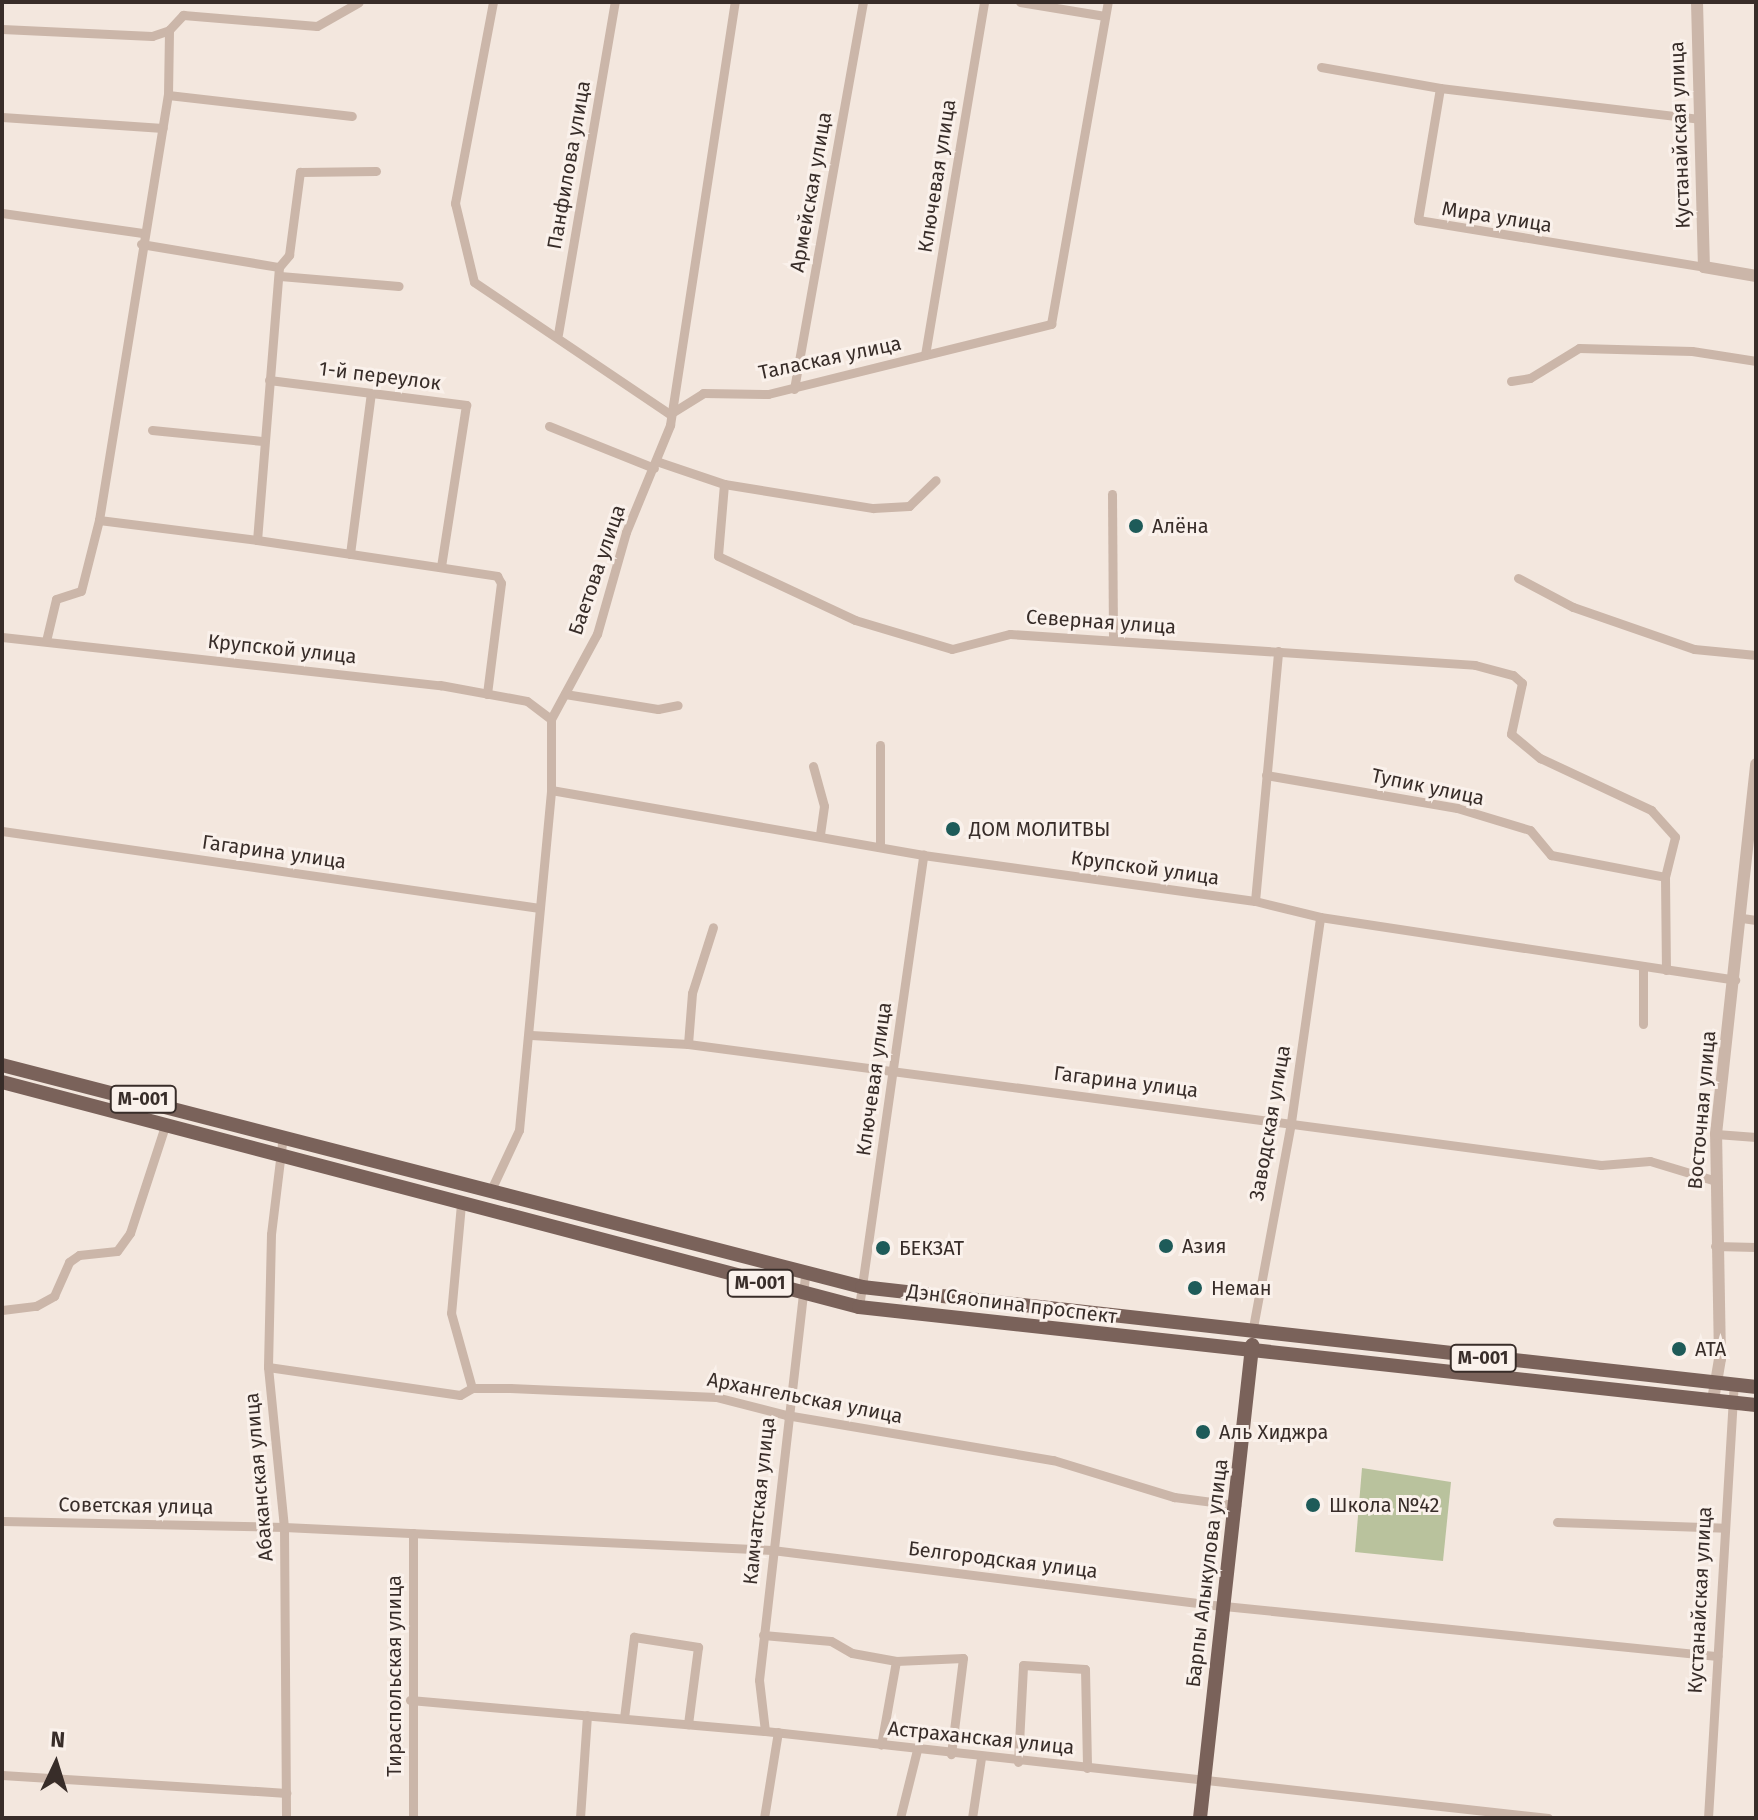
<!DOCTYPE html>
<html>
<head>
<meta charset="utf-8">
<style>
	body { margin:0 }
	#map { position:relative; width:1758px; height:1820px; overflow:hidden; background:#f3e7de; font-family:"Fira Sans",sans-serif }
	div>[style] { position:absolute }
	.green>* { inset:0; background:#b9c29d }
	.minor>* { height:9px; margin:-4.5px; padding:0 4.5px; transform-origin:4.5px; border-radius:4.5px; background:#cbb6a9 }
	.tertiary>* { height:12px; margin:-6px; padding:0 6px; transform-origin:6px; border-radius:6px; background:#cbb6a9 }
	.primary>* { height:14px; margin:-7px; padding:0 7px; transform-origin:7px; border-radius:7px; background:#7a625a }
	.dots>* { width:22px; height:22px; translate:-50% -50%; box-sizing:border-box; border:4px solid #faf1eb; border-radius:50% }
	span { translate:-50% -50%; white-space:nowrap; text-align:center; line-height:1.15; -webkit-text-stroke:6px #faf1eb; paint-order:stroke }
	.shield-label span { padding:2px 6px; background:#faf1eb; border:2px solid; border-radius:6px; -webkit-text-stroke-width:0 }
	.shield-label { font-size:18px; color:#382d29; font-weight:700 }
	.street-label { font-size:20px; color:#382d29 }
	.poi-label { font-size:20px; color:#382d29 }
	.left { translate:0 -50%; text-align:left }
	.frame { position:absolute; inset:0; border:4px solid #382d29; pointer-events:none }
	.north { position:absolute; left:16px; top:1724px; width:80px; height:80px; -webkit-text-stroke:6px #faf1eb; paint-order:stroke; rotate:4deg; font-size:22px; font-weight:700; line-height:32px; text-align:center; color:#382d29 }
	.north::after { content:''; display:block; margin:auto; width:28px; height:36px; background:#382d29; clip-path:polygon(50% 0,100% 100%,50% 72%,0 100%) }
</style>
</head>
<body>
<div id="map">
	<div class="green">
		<div style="clip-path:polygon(1362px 1468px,1451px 1482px,1443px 1561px,1355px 1552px)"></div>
	</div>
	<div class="minor">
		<div style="left:493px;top:2px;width:205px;rotate:100.7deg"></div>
		<div style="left:455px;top:203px;width:81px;rotate:76.5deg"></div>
		<div style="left:474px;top:282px;width:236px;rotate:34deg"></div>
		<div style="left:670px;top:414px;width:39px;rotate:-32deg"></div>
		<div style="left:703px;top:393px;width:65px;rotate:0.9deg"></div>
		<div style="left:768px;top:394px;width:292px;rotate:-13.9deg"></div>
		<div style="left:1051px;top:324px;width:327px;rotate:-80deg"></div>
		<div style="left:1020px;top:2px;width:86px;rotate:9.4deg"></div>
		<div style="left:2px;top:29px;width:150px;rotate:2.7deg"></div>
		<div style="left:152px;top:36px;width:18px;rotate:-19deg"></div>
		<div style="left:169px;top:30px;width:21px;rotate:-47deg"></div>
		<div style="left:183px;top:15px;width:134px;rotate:4.7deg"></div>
		<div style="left:317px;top:26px;width:48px;rotate:-29.7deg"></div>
		<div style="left:1321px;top:67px;width:121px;rotate:10deg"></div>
		<div style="left:1440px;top:88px;width:261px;rotate:6.8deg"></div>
		<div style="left:1440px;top:88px;width:134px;rotate:99.5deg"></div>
		<div style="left:1418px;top:220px;width:290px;rotate:9.3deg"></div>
		<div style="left:168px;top:95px;width:185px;rotate:6.5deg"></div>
		<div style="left:2px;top:117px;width:161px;rotate:3.9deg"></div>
		<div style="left:2px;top:213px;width:142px;rotate:8.1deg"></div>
		<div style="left:141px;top:244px;width:140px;rotate:9.5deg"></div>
		<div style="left:279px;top:267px;width:274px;rotate:94.6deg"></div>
		<div style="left:257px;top:540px;width:243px;rotate:8.5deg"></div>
		<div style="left:497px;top:576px;width:8px;rotate:60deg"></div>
		<div style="left:501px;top:583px;width:112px;rotate:97.2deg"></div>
		<div style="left:279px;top:267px;width:16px;rotate:-50deg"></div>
		<div style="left:289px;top:255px;width:84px;rotate:-82.5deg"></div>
		<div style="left:300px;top:172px;width:76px;rotate:-0.8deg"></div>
		<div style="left:280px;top:276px;width:119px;rotate:4.8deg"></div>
		<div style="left:558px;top:334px;width:337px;rotate:-80.3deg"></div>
		<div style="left:925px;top:355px;width:358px;rotate:-80.5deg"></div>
		<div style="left:269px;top:380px;width:199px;rotate:7.2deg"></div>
		<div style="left:466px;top:405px;width:164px;rotate:98.8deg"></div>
		<div style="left:1511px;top:381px;width:19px;rotate:-9deg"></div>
		<div style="left:1530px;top:378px;width:57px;rotate:-31.5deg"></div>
		<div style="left:1579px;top:348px;width:113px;rotate:1.5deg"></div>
		<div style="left:1692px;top:351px;width:65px;rotate:8.9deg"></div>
		<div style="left:794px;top:389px;width:393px;rotate:-79.9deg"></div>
		<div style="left:549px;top:426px;width:113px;rotate:21.8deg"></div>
		<div style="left:152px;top:430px;width:112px;rotate:5.7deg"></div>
		<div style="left:659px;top:462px;width:69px;rotate:18.7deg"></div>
		<div style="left:724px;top:484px;width:151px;rotate:9.2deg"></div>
		<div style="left:873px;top:508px;width:36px;rotate:-3deg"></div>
		<div style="left:909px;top:506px;width:37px;rotate:-44deg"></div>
		<div style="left:724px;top:484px;width:72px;rotate:94.8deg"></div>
		<div style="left:718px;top:556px;width:151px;rotate:25deg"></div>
		<div style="left:855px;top:620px;width:101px;rotate:16.6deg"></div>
		<div style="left:952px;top:649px;width:60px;rotate:-14.5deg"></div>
		<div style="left:1010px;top:634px;width:466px;rotate:3.8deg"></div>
		<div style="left:1475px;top:665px;width:39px;rotate:15deg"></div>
		<div style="left:1513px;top:675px;width:12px;rotate:42deg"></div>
		<div style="left:1522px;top:683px;width:52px;rotate:102.2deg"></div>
		<div style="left:1511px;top:734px;width:38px;rotate:40deg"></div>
		<div style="left:1540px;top:758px;width:123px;rotate:25.1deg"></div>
		<div style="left:1651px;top:810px;width:36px;rotate:48deg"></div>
		<div style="left:1675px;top:837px;width:41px;rotate:104deg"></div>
		<div style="left:1665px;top:877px;width:93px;rotate:89.4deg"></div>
		<div style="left:1112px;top:494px;width:146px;rotate:89.6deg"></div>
		<div style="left:99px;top:520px;width:431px;rotate:-80.8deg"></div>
		<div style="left:168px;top:95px;width:65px;rotate:-89.1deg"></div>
		<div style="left:350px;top:554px;width:162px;rotate:-82.6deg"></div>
		<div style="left:1518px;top:578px;width:62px;rotate:27.8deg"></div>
		<div style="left:1573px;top:607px;width:128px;rotate:19.1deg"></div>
		<div style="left:1694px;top:649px;width:62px;rotate:5.5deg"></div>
		<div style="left:2px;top:637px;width:441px;rotate:6.3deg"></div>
		<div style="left:440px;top:685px;width:88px;rotate:10.4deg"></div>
		<div style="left:527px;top:701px;width:30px;rotate:37deg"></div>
		<div style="left:46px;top:641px;width:43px;rotate:-76.6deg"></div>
		<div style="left:56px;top:599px;width:26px;rotate:-18deg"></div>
		<div style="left:81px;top:591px;width:73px;rotate:-75.8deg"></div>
		<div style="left:99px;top:520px;width:159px;rotate:7.2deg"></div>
		<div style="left:565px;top:694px;width:94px;rotate:9.2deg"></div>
		<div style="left:658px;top:709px;width:20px;rotate:-11deg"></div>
		<div style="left:813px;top:766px;width:41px;rotate:74.6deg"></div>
		<div style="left:824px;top:806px;width:30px;rotate:98deg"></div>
		<div style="left:1266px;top:775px;width:194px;rotate:9.8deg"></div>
		<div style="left:1457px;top:808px;width:76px;rotate:16.8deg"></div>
		<div style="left:1530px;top:830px;width:33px;rotate:50deg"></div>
		<div style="left:1551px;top:855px;width:116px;rotate:10.9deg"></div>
		<div style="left:551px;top:790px;width:378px;rotate:9.9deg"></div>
		<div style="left:923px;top:855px;width:335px;rotate:7.9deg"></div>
		<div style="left:1255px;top:901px;width:67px;rotate:13.8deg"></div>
		<div style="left:1320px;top:917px;width:420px;rotate:8.6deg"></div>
		<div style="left:2px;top:831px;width:543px;rotate:8.15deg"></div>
		<div style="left:880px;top:847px;width:102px;rotate:-90deg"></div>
		<div style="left:1255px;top:901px;width:251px;rotate:-84.7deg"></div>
		<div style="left:1742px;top:918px;width:14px;rotate:8deg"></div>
		<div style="left:1643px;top:1024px;width:58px;rotate:-90deg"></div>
		<div style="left:531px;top:1035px;width:157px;rotate:3.3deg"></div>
		<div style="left:688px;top:1044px;width:921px;rotate:7.55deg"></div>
		<div style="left:1601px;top:1165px;width:49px;rotate:-4.7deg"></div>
		<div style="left:1650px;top:1161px;width:66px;rotate:16.8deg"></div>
		<div style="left:688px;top:1044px;width:51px;rotate:-85.5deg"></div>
		<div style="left:692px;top:993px;width:69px;rotate:-72.3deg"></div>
		<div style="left:1716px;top:1134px;width:40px;rotate:4.3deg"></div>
		<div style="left:283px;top:1135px;width:100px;rotate:96.9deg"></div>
		<div style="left:271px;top:1234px;width:133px;rotate:91.3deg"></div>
		<div style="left:268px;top:1367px;width:161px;rotate:84.3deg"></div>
		<div style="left:284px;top:1527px;width:291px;rotate:89.6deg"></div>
		<div style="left:490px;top:1192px;width:68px;rotate:-64.9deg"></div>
		<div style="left:519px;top:1130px;width:342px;rotate:-84.6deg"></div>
		<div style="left:551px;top:790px;width:71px;rotate:-90deg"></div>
		<div style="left:551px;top:719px;width:97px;rotate:-61.6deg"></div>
		<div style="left:597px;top:634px;width:106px;rotate:-74.1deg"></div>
		<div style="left:626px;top:532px;width:116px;rotate:-67.6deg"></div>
		<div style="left:670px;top:425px;width:428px;rotate:-81.3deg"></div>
		<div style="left:461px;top:1204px;width:109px;rotate:95.2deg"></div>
		<div style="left:451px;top:1313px;width:78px;rotate:74.4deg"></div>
		<div style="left:1715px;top:1246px;width:41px;rotate:1.4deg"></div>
		<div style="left:859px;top:1307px;width:457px;rotate:-81.9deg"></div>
		<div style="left:2px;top:1310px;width:34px;rotate:-7deg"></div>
		<div style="left:36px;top:1306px;width:21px;rotate:-29deg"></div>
		<div style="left:54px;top:1296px;width:37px;rotate:-66deg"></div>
		<div style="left:69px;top:1262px;width:12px;rotate:-35deg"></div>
		<div style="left:79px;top:1255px;width:38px;rotate:-6deg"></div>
		<div style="left:117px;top:1251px;width:22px;rotate:-54deg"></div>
		<div style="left:130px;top:1233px;width:116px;rotate:-71.9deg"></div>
		<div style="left:1252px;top:1333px;width:215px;rotate:-79.5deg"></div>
		<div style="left:1291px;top:1122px;width:207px;rotate:-81.9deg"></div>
		<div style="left:268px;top:1367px;width:194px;rotate:8.3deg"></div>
		<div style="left:460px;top:1395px;width:14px;rotate:-30deg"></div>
		<div style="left:472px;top:1388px;width:38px"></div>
		<div style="left:510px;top:1388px;width:206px;rotate:2.5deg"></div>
		<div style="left:716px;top:1397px;width:72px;rotate:14.4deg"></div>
		<div style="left:786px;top:1415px;width:271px;rotate:9.6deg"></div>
		<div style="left:1053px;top:1460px;width:127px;rotate:17deg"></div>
		<div style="left:1174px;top:1497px;width:63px;rotate:7.4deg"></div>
		<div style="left:2px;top:1521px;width:282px;rotate:1.2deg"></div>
		<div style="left:284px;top:1527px;width:489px;rotate:2.7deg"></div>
		<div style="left:772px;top:1550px;width:455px;rotate:7.1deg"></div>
		<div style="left:1224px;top:1606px;width:496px;rotate:5.8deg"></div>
		<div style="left:1557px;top:1522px;width:168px;rotate:2deg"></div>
		<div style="left:763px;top:1635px;width:68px;rotate:5deg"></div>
		<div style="left:831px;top:1641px;width:24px;rotate:30deg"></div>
		<div style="left:852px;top:1653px;width:45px;rotate:10.3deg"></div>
		<div style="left:896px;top:1661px;width:85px;rotate:100.1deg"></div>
		<div style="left:896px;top:1661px;width:67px;rotate:-2.6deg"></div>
		<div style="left:963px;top:1658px;width:97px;rotate:97.1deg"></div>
		<div style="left:410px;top:1700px;width:356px;rotate:5deg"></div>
		<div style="left:765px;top:1731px;width:788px;rotate:6.34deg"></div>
		<div style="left:624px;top:1718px;width:82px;rotate:-83deg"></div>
		<div style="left:634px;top:1637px;width:65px;rotate:8.9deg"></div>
		<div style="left:698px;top:1647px;width:78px;rotate:97.4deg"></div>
		<div style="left:765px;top:1731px;width:51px;rotate:-96.7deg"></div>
		<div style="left:759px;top:1680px;width:408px;rotate:-83.5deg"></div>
		<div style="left:1018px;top:1762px;width:97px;rotate:-87deg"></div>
		<div style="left:1023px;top:1665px;width:62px;rotate:3.7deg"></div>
		<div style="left:1085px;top:1669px;width:99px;rotate:88.8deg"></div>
		<div style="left:2px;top:1775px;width:285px;rotate:3.6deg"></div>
		<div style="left:413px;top:1818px;width:285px;rotate:-90deg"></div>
		<div style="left:580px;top:1818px;width:103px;rotate:-86.1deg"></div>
		<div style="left:764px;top:1818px;width:87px;rotate:-80.8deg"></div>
		<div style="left:900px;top:1818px;width:70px;rotate:-76deg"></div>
		<div style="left:972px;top:1818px;width:61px;rotate:-81.5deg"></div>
		<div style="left:1708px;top:1818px;width:434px;rotate:-86.6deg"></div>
	</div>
	<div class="tertiary">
		<div style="left:1697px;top:2px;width:265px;rotate:88.5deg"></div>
		<div style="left:1704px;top:267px;width:53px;rotate:9.8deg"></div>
		<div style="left:1713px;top:1400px;width:42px;rotate:-80.3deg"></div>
		<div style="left:1720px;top:1359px;width:225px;rotate:-91deg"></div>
		<div style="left:1716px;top:1134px;width:372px;rotate:-83.8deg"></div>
	</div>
	<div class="primary">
		<div style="left:2px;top:1065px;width:888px;rotate:14.47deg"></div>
		<div style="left:862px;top:1287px;width:900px;rotate:6.38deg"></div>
		<div style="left:2px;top:1082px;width:886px;rotate:14.71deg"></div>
		<div style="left:859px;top:1307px;width:902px;rotate:6.24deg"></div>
		<div style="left:1200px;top:1818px;width:476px;rotate:-83.7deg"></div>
	</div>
	<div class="dots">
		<div style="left:1136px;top:526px;background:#1e5b59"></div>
		<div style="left:953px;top:829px;background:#1e5b59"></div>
		<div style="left:1166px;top:1246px;background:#1e5b59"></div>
		<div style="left:883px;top:1248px;background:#1e5b59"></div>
		<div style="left:1195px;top:1288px;background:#1e5b59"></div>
		<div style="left:1679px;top:1349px;background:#1e5b59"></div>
		<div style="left:1203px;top:1432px;background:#1e5b59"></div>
		<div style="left:1313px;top:1505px;background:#1e5b59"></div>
	</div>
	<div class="shield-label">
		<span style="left:143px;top:1099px">M-001</span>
		<span style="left:760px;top:1283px">M-001</span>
		<span style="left:1483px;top:1358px">M-001</span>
	</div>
	<div class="street-label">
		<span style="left:1680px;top:135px;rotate:-92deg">Кустанайская улица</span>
		<span style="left:569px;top:165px;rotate:-80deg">Панфилова улица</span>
		<span style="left:937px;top:176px;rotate:-81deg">Ключевая улица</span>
		<span style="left:811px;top:192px;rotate:-80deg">Армейская улица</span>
		<span style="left:1497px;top:217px;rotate:9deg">Мира улица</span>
		<span style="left:830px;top:358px;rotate:-12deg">Талаская улица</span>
		<span style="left:380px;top:376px;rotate:7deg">1-й переулок</span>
		<span style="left:597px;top:570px;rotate:-71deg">Баетова улица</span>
		<span style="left:1101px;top:622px;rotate:4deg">Северная улица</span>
		<span style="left:282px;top:649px;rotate:6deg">Крупской улица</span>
		<span style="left:1428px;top:787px;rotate:12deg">Тупик улица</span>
		<span style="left:274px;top:852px;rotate:8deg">Гагарина улица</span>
		<span style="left:1145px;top:868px;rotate:8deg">Крупской улица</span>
		<span style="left:874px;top:1079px;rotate:-82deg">Ключевая улица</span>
		<span style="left:1126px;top:1082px;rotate:7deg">Гагарина улица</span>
		<span style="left:1702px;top:1110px;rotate:-85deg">Восточная улица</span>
		<span style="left:1270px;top:1123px;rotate:-80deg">Заводская улица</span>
		<span style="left:1012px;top:1304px;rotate:7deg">Дэн Сяопина проспект</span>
		<span style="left:805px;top:1398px;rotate:11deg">Архангельская улица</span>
		<span style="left:259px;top:1477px;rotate:-95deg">Абаканская улица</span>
		<span style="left:759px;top:1501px;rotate:-84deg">Камчатская улица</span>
		<span style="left:136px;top:1506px;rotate:1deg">Советская улица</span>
		<span style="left:1003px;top:1560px;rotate:7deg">Белгородская улица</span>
		<span style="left:1207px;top:1573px;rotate:-83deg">Барпы Алыкулова улица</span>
		<span style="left:1700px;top:1600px;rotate:-87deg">Кустанайская улица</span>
		<span style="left:394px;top:1676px;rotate:-90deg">Тираспольская улица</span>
		<span style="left:981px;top:1738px;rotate:6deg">Астраханская улица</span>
	</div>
	<div class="poi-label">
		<span class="left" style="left:1152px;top:526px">Алёна</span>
		<span class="left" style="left:969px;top:829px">ДОМ МОЛИТВЫ</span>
		<span class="left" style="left:1182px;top:1246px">Азия</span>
		<span class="left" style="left:899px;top:1248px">БЕКЗАТ</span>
		<span class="left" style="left:1211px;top:1288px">Неман</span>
		<span class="left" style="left:1695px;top:1349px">АТА</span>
		<span class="left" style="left:1219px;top:1432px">Аль Хиджра</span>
		<span class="left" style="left:1329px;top:1505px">Школа №42</span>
	</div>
	<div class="frame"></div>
	<div class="north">N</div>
</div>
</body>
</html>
